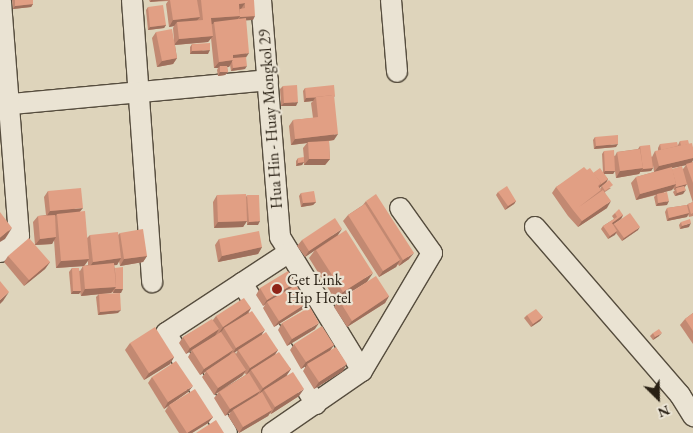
<!DOCTYPE html>
<html>
<head>
<meta charset="utf-8">
<style>
	body { margin:0 }
	#map { position:relative; width:693px; height:433px; overflow:hidden; background:#ded4bb; font-family:"EB Garamond",serif }
	div>[style] { position:absolute }
	.roads { filter:drop-shadow(1px 0 #564d3e) drop-shadow(-1px 0 #564d3e) drop-shadow(0 1px #564d3e) drop-shadow(0 -1px #564d3e) }
	.minor>* { height:20px; margin:-10px; padding:0 10px; transform-origin:10px; border-radius:10px; background:#eae3d3 }
	.wall>* { inset:0; background:#c28972 }
	.shaded-wall>* { inset:0; background:#9e6f5c }
	.building>* { inset:0; background:#e19f84 }
	.dots>* { width:14px; height:14px; translate:-50% -50%; box-sizing:border-box; border:2px solid #eae3d3; border-radius:50% }
	span { translate:-50% -50%; white-space:nowrap; text-align:center; line-height:1.15; -webkit-text-stroke:4.5px #eae3d3; paint-order:stroke }
	.street-label { font-size:16px; color:#292014 }
	.poi-label { font-size:16px; color:#292014 }
	.left { translate:0 -50%; text-align:left }
	.north { position:absolute; left:633px; top:373px; width:50px; height:50px; -webkit-text-stroke:4px #eae3d3; paint-order:stroke; rotate:157deg; font-size:14px; font-weight:700; line-height:20px; text-align:center; color:#292014 }
	.north::after { content:''; display:block; margin:auto; width:18px; height:22px; background:#292014; clip-path:polygon(50% 0,100% 100%,50% 72%,0 100%) }
</style>
</head>
<body>
<div id="map">
	<div class="roads">
		<div class="minor">
			<div style="left:132px;top:0;width:283px;rotate:85.9deg"></div>
			<div style="left:261px;top:0;width:238px;rotate:85.4deg"></div>
			<div style="left:280px;top:237px;width:157px;rotate:58.5deg"></div>
			<div style="left:391px;top:0;width:72px;rotate:85.2deg"></div>
			<div style="left:11px;top:104px;width:258px;rotate:-5.3deg"></div>
			<div style="left:535px;top:227px;width:222px;rotate:49.2deg"></div>
			<div style="left:680px;top:395px;width:25px;rotate:58deg"></div>
			<div style="left:0;top:252px;width:25px;rotate:-40deg"></div>
			<div style="left:19px;top:236px;width:237px;rotate:-94.4deg"></div>
			<div style="left:242px;top:283px;width:142px;rotate:58.6deg"></div>
			<div style="left:227px;top:433px;width:117px;rotate:-121.4deg"></div>
			<div style="left:166px;top:333px;width:146px;rotate:-33.3deg"></div>
			<div style="left:272px;top:433px;width:109px;rotate:-34.6deg"></div>
			<div style="left:362px;top:371px;width:137px;rotate:-59.3deg"></div>
			<div style="left:432px;top:253px;width:55px;rotate:-125.4deg"></div>
		</div>
	</div>
	<div class="wall">
		<div style="clip-path:polygon(12px 0,33px 0,33px 4px,31px 7px,13px 9px)"></div>
		<div style="clip-path:polygon(149px 0,254px 0,253px 20px,246px 20px,246px 57px,245px 69px,231px 71px,230px 65px,229px 67px,227px 67px,228px 72px,225px 75px,218px 76px,217px 70px,218px 68px,214px 68px,211px 38px,208px 42px,175px 45px,177px 58px,173px 64px,157px 67px,152px 38px,156px 32px,174px 40px,173px 28px,174px 26px,169px 27px,166px 4px,168px 1px,150px 2px)"></div>
		<div style="clip-path:polygon(148px 7px,166px 25px,164px 28px,148px 30px,146px 10px)"></div>
		<div style="clip-path:polygon(192px 44px,208px 54px,190px 54px,190px 47px)"></div>
		<div style="clip-path:polygon(283px 86px,296px 106px,281px 106px,280px 89px)"></div>
		<div style="clip-path:polygon(305px 88px,335px 96px,334px 97px,334px 140px,329px 141px,330px 159px,325px 165px,304px 165px,304px 162px,302px 165px,296px 166px,296px 161px,298px 158px,304px 159px,303px 148px,307px 143px,291px 145px,289px 126px,293px 120px,313px 118px,311px 103px,313px 101px,304px 102px,303px 91px)"></div>
		<div style="clip-path:polygon(595px 137px,616px 147px,594px 149px,593px 140px)"></div>
		<div style="clip-path:polygon(evenodd,680px 141px,689px 144px,693px 148px,693px 160px,692px 162px,693px 162px,693px 203px,687px 184px,685px 187px,683px 194px,675px 196px,673px 192px,675px 190px,674px 190px,673px 188px,672px 190px,664px 192px,667px 205px,656px 206px,654px 197px,656px 195px,636px 200px,631px 183px,636px 177px,654px 172px,653px 165px,653px 168px,651px 171px,640px 172px,639px 174px,616px 178px,615px 171px,613px 174px,604px 174px,608px 179px,606px 183px,599px 188px,600px 189px,602px 186px,611px 188px,605px 192px,607px 208px,578px 227px,568px 216px,552px 193px,556px 187px,587px 170px,593px 173px,603px 172px,602px 154px,604px 151px,615px 156px,617px 152px,638px 149px,640px 146px,652px 157px,655px 151px,658px 151px,658px 148px,660px 144px,678px 145px,680px 141px,686px 165px,683px 169px,672px 169px,672px 168px,686px 165px)"></div>
		<div style="clip-path:polygon(48px 191px,80px 212px,87px 238px,90px 235px,118px 235px,120px 233px,147px 256px,143px 262px,120px 266px,119px 261px,117px 265px,114px 265px,121px 293px,113px 293px,113px 292px,111px 293px,81px 296px,80px 292px,79px 294px,71px 294px,69px 272px,72px 268px,80px 271px,83px 266px,88px 265px,88px 261px,84px 266px,56px 268px,54px 240px,52px 244px,35px 245px,33px 222px,38px 216px,46px 215px,44px 197px)"></div>
		<div style="clip-path:polygon(498px 192px,516px 201px,514px 204px,505px 210px,496px 195px)"></div>
		<div style="clip-path:polygon(301px 193px,316px 202px,313px 205px,301px 207px,299px 196px)"></div>
		<div style="clip-path:polygon(217px 195px,246px 197px,247px 195px,258px 225px,247px 225px,247px 221px,243px 227px,214px 228px,213px 202px)"></div>
		<div style="clip-path:polygon(366px 201px,409px 259px,399px 266px,398px 264px,396px 267px,379px 277px,343px 221px,348px 215px,363px 205px)"></div>
		<div style="clip-path:polygon(693px 202px,693px 216px,689px 217px,688px 214px,687px 217px,667px 221px,665px 212px,667px 208px,687px 205px,688px 204px)"></div>
		<div style="clip-path:polygon(615px 213px,623px 215px,621px 219px,613px 225px,614px 224px,638px 230px,622px 241px,616px 233px,608px 239px,601px 229px,603px 226px,614px 219px,612px 216px)"></div>
		<div style="clip-path:polygon(681px 222px,689px 227px,680px 229px,679px 225px)"></div>
		<div style="clip-path:polygon(338px 235px,367px 282px,336px 301px,309px 258px,315px 250px,305px 257px,297px 246px,302px 240px)"></div>
		<div style="clip-path:polygon(219px 239px,262px 247px,258px 254px,218px 262px,215px 245px)"></div>
		<div style="clip-path:polygon(8px 256px,50px 262px,45px 269px,24px 286px,4px 262px)"></div>
		<div style="clip-path:polygon(292px 287px,303px 309px,274px 327px,263px 308px,265px 305px,263px 306px,256px 295px,260px 288px)"></div>
		<div style="clip-path:polygon(99px 294px,118px 313px,98px 315px,96px 297px)"></div>
		<div style="clip-path:polygon(389px 296px,385px 303px,347px 327px,334px 307px,339px 300px)"></div>
		<div style="clip-path:polygon(evenodd,251px 308px,248px 314px,261px 336px,278px 350px,275px 354px,291px 369px,287px 375px,299px 396px,271px 414px,270px 413px,268px 416px,239px 433px,228px 416px,231px 412px,225px 416px,214px 398px,219px 392px,214px 395px,202px 377px,206px 372px,200px 375px,188px 357px,192px 350px,206px 341px,186px 354px,179px 343px,183px 337px,213px 320px,216px 316px,251px 308px,250px 343px,238px 350px,236px 354px,235px 352px,250px 343px,251px 308px,250px 372px,249px 373px,221px 390px,242px 376px,245px 373px,246px 375px,250px 372px)"></div>
		<div style="clip-path:polygon(693px 313px,693px 344px,680px 325px,685px 319px)"></div>
		<div style="clip-path:polygon(527px 315px,543px 317px,540px 321px,531px 327px,524px 318px)"></div>
		<div style="clip-path:polygon(282px 323px,315px 329px,287px 346px,278px 330px)"></div>
		<div style="clip-path:polygon(653px 333px,659px 336px,653px 340px,650px 336px)"></div>
		<div style="clip-path:polygon(130px 343px,174px 357px,170px 364px,144px 380px,125px 350px)"></div>
		<div style="clip-path:polygon(294px 344px,334px 345px,330px 350px,343px 371px,314px 389px,303px 371px,306px 366px,301px 369px,290px 350px)"></div>
		<div style="clip-path:polygon(152px 377px,188px 392px,164px 409px,148px 383px)"></div>
		<div style="clip-path:polygon(169px 405px,213px 417px,208px 423px,192px 433px,179px 433px,165px 411px)"></div>
	</div>
	<div class="shaded-wall">
		<div style="clip-path:polygon(151px 0,168px 0,150px 2px)"></div>
		<div style="clip-path:polygon(245px 3px,241px 9px,235px 10px,239px 4px)"></div>
		<div style="clip-path:polygon(33px 4px,31px 7px,13px 9px,15px 6px)"></div>
		<div style="clip-path:polygon(240px 16px,236px 22px,214px 22px,213px 24px,207px 25px,211px 18px)"></div>
		<div style="clip-path:polygon(255px 16px,253px 20px,238px 21px,240px 17px)"></div>
		<div style="clip-path:polygon(200px 17px,195px 23px,177px 22px,174px 26px,169px 27px,173px 20px)"></div>
		<div style="clip-path:polygon(166px 25px,164px 28px,148px 30px,150px 27px)"></div>
		<div style="clip-path:polygon(213px 36px,208px 42px,174px 45px,179px 39px)"></div>
		<div style="clip-path:polygon(210px 50px,208px 54px,190px 54px,192px 51px)"></div>
		<div style="clip-path:polygon(249px 53px,245px 59px,232px 60px,233px 55px)"></div>
		<div style="clip-path:polygon(177px 58px,173px 64px,157px 67px,162px 61px)"></div>
		<div style="clip-path:polygon(233px 60px,229px 67px,220px 68px,220px 66px,218px 68px,214px 68px,219px 62px)"></div>
		<div style="clip-path:polygon(247px 66px,245px 69px,231px 71px,233px 68px)"></div>
		<div style="clip-path:polygon(220px 72px,228px 72px,225px 75px,218px 76px)"></div>
		<div style="clip-path:polygon(306px 98px,315px 98px,313px 101px,304px 102px)"></div>
		<div style="clip-path:polygon(298px 102px,296px 106px,281px 106px,284px 103px)"></div>
		<div style="clip-path:polygon(338px 134px,334px 140px,308px 143px,308px 142px,307px 143px,291px 145px,295px 139px)"></div>
		<div style="clip-path:polygon(618px 144px,616px 147px,594px 149px,596px 146px)"></div>
		<div style="clip-path:polygon(693px 158px,693px 160px,691px 164px,654px 172px,659px 166px)"></div>
		<div style="clip-path:polygon(309px 159px,330px 159px,325px 165px,304px 165px)"></div>
		<div style="clip-path:polygon(304px 162px,302px 165px,296px 166px,298px 163px)"></div>
		<div style="clip-path:polygon(643px 168px,639px 174px,616px 178px,620px 171px)"></div>
		<div style="clip-path:polygon(653px 168px,651px 171px,640px 172px,643px 169px)"></div>
		<div style="clip-path:polygon(605px 171px,615px 171px,613px 174px,603px 174px)"></div>
		<div style="clip-path:polygon(608px 179px,606px 183px,598px 189px,600px 185px)"></div>
		<div style="clip-path:polygon(676px 184px,672px 190px,636px 200px,640px 194px)"></div>
		<div style="clip-path:polygon(687px 184px,684px 187px,676px 188px,674px 190px,676px 187px)"></div>
		<div style="clip-path:polygon(686px 190px,683px 194px,675px 196px,677px 193px)"></div>
		<div style="clip-path:polygon(516px 201px,514px 204px,505px 210px,508px 206px)"></div>
		<div style="clip-path:polygon(611px 201px,607px 208px,578px 227px,582px 221px)"></div>
		<div style="clip-path:polygon(669px 201px,667px 205px,656px 206px,658px 203px)"></div>
		<div style="clip-path:polygon(316px 202px,313px 205px,301px 207px,303px 203px)"></div>
		<div style="clip-path:polygon(83px 208px,78px 214px,57px 214px,55px 216px,46px 217px,50px 211px)"></div>
		<div style="clip-path:polygon(689px 213px,687px 217px,667px 221px,669px 218px)"></div>
		<div style="clip-path:polygon(623px 215px,621px 219px,609px 227px,612px 223px)"></div>
		<div style="clip-path:polygon(247px 221px,243px 227px,214px 228px,218px 222px)"></div>
		<div style="clip-path:polygon(260px 221px,258px 225px,247px 225px,249px 222px)"></div>
		<div style="clip-path:polygon(691px 223px,689px 227px,680px 229px,682px 226px)"></div>
		<div style="clip-path:polygon(640px 227px,638px 230px,622px 241px,624px 238px)"></div>
		<div style="clip-path:polygon(12px 228px,5px 239px,0 242px,0 238px)"></div>
		<div style="clip-path:polygon(342px 229px,338px 235px,305px 257px,309px 251px)"></div>
		<div style="clip-path:polygon(617px 231px,615px 235px,608px 239px,610px 236px)"></div>
		<div style="clip-path:polygon(56px 237px,52px 244px,35px 245px,40px 239px)"></div>
		<div style="clip-path:polygon(262px 247px,258px 254px,218px 262px,222px 256px)"></div>
		<div style="clip-path:polygon(414px 253px,409px 259px,399px 266px,403px 260px)"></div>
		<div style="clip-path:polygon(147px 256px,143px 262px,120px 266px,124px 259px)"></div>
		<div style="clip-path:polygon(121px 258px,117px 265px,89px 268px,93px 262px)"></div>
		<div style="clip-path:polygon(89px 259px,84px 266px,56px 268px,61px 261px)"></div>
		<div style="clip-path:polygon(400px 260px,396px 267px,379px 277px,383px 271px)"></div>
		<div style="clip-path:polygon(50px 262px,45px 269px,24px 286px,29px 280px)"></div>
		<div style="clip-path:polygon(373px 273px,367px 282px,336px 301px,343px 292px)"></div>
		<div style="clip-path:polygon(295px 283px,291px 289px,267px 302px,263px 306px,267px 300px)"></div>
		<div style="clip-path:polygon(116px 287px,111px 293px,81px 296px,85px 289px)"></div>
		<div style="clip-path:polygon(115px 289px,123px 289px,121px 293px,113px 293px)"></div>
		<div style="clip-path:polygon(73px 291px,81px 291px,79px 294px,71px 294px)"></div>
		<div style="clip-path:polygon(9px 292px,3px 301px,0 304px,0 300px)"></div>
		<div style="clip-path:polygon(389px 296px,385px 303px,347px 327px,352px 321px)"></div>
		<div style="clip-path:polygon(307px 303px,303px 309px,274px 327px,279px 321px)"></div>
		<div style="clip-path:polygon(251px 308px,247px 314px,224px 328px,222px 331px,219px 333px,223px 327px)"></div>
		<div style="clip-path:polygon(121px 310px,118px 313px,98px 315px,100px 312px)"></div>
		<div style="clip-path:polygon(543px 317px,540px 321px,531px 327px,533px 324px)"></div>
		<div style="clip-path:polygon(319px 323px,315px 329px,287px 346px,292px 339px)"></div>
		<div style="clip-path:polygon(219px 329px,215px 336px,186px 354px,190px 348px)"></div>
		<div style="clip-path:polygon(265px 330px,260px 337px,232px 354px,236px 348px)"></div>
		<div style="clip-path:polygon(662px 333px,659px 336px,653px 340px,655px 337px)"></div>
		<div style="clip-path:polygon(334px 345px,330px 351px,301px 369px,306px 362px)"></div>
		<div style="clip-path:polygon(233px 350px,229px 356px,200px 375px,204px 369px)"></div>
		<div style="clip-path:polygon(278px 350px,274px 356px,251px 370px,246px 375px,250px 368px)"></div>
		<div style="clip-path:polygon(174px 357px,170px 364px,144px 380px,149px 373px)"></div>
		<div style="clip-path:polygon(347px 364px,343px 371px,314px 389px,319px 382px)"></div>
		<div style="clip-path:polygon(291px 369px,286px 376px,264px 390px,259px 394px,263px 388px)"></div>
		<div style="clip-path:polygon(246px 370px,242px 376px,214px 395px,218px 388px)"></div>
		<div style="clip-path:polygon(193px 386px,188px 392px,164px 409px,168px 402px)"></div>
		<div style="clip-path:polygon(304px 389px,299px 396px,271px 414px,275px 407px)"></div>
		<div style="clip-path:polygon(260px 391px,256px 397px,233px 410px,231px 412px,225px 416px,230px 409px)"></div>
		<div style="clip-path:polygon(272px 410px,268px 416px,239px 433px,243px 427px)"></div>
		<div style="clip-path:polygon(213px 417px,208px 423px,192px 433px,187px 433px)"></div>
	</div>
	<div class="building">
		<div style="clip-path:polygon(15px 0,33px 0,33px 4px,15px 6px)"></div>
		<div style="clip-path:polygon(170px 0,197px 0,200px 17px,173px 20px)"></div>
		<div style="clip-path:polygon(201px 0,245px 0,245px 3px,239px 4px,240px 16px,211px 18px,213px 36px,179px 39px,177px 22px,203px 20px)"></div>
		<div style="clip-path:polygon(245px 0,254px 0,255px 16px,240px 17px,240px 9px,245px 8px)"></div>
		<div style="clip-path:polygon(163px 5px,166px 25px,150px 27px,148px 7px)"></div>
		<div style="clip-path:polygon(246px 18px,249px 53px,233px 55px,233px 60px,219px 62px,214px 22px)"></div>
		<div style="clip-path:polygon(172px 29px,177px 58px,162px 61px,156px 32px)"></div>
		<div style="clip-path:polygon(210px 43px,210px 50px,192px 51px,192px 44px)"></div>
		<div style="clip-path:polygon(246px 57px,247px 66px,233px 68px,232px 61px,233px 60px,233px 58px)"></div>
		<div style="clip-path:polygon(220px 66px,227px 66px,228px 72px,220px 72px)"></div>
		<div style="clip-path:polygon(297px 85px,298px 102px,284px 103px,283px 86px)"></div>
		<div style="clip-path:polygon(334px 85px,335px 96px,334px 96px,334px 95px,306px 98px,305px 88px)"></div>
		<div style="clip-path:polygon(334px 95px,338px 134px,295px 139px,293px 120px,318px 117px,316px 97px)"></div>
		<div style="clip-path:polygon(618px 135px,618px 144px,596px 146px,595px 137px)"></div>
		<div style="clip-path:polygon(688px 140px,689px 144px,681px 146px,680px 141px)"></div>
		<div style="clip-path:polygon(329px 141px,330px 159px,309px 159px,308px 142px)"></div>
		<div style="clip-path:polygon(677px 142px,678px 146px,661px 150px,660px 144px)"></div>
		<div style="clip-path:polygon(692px 143px,693px 148px,693px 158px,659px 166px,655px 151px)"></div>
		<div style="clip-path:polygon(650px 145px,653px 168px,643px 169px,640px 146px)"></div>
		<div style="clip-path:polygon(640px 149px,643px 168px,620px 171px,617px 152px)"></div>
		<div style="clip-path:polygon(614px 150px,615px 171px,605px 171px,604px 151px)"></div>
		<div style="clip-path:polygon(304px 157px,304px 162px,298px 163px,298px 158px)"></div>
		<div style="clip-path:polygon(693px 162px,693px 183px,686px 164px)"></div>
		<div style="clip-path:polygon(682px 166px,687px 184px,676px 187px,676px 184px,672px 169px)"></div>
		<div style="clip-path:polygon(584px 167px,587px 170px,590px 168px,601px 183px,598px 186px,601px 190px,579px 207px,603px 190px,611px 201px,582px 221px,573px 210px,556px 187px)"></div>
		<div style="clip-path:polygon(672px 167px,676px 184px,640px 194px,636px 177px)"></div>
		<div style="clip-path:polygon(600px 168px,608px 179px,600px 185px,601px 183px,593px 173px)"></div>
		<div style="clip-path:polygon(609px 180px,613px 185px,605px 191px,602px 186px)"></div>
		<div style="clip-path:polygon(507px 186px,516px 201px,508px 206px,498px 192px)"></div>
		<div style="clip-path:polygon(684px 186px,686px 190px,677px 193px,676px 188px)"></div>
		<div style="clip-path:polygon(81px 188px,83px 208px,50px 211px,48px 191px)"></div>
		<div style="clip-path:polygon(314px 191px,316px 202px,303px 203px,301px 193px)"></div>
		<div style="clip-path:polygon(667px 192px,669px 201px,658px 203px,657px 194px)"></div>
		<div style="clip-path:polygon(246px 194px,247px 221px,218px 222px,217px 195px)"></div>
		<div style="clip-path:polygon(376px 194px,414px 253px,403px 260px,366px 201px)"></div>
		<div style="clip-path:polygon(247px 195px,259px 195px,260px 221px,249px 222px)"></div>
		<div style="clip-path:polygon(693px 202px,693px 213px,691px 214px,688px 204px)"></div>
		<div style="clip-path:polygon(365px 204px,400px 260px,383px 271px,348px 215px)"></div>
		<div style="clip-path:polygon(687px 205px,689px 213px,669px 218px,667px 208px)"></div>
		<div style="clip-path:polygon(619px 209px,623px 215px,612px 223px,617px 231px,610px 236px,603px 226px,617px 217px,615px 213px)"></div>
		<div style="clip-path:polygon(85px 211px,89px 259px,61px 261px,57px 214px)"></div>
		<div style="clip-path:polygon(0 212px,12px 228px,0 238px)"></div>
		<div style="clip-path:polygon(630px 213px,640px 227px,624px 238px,614px 224px)"></div>
		<div style="clip-path:polygon(55px 215px,56px 237px,40px 239px,38px 216px)"></div>
		<div style="clip-path:polygon(335px 218px,342px 229px,309px 251px,302px 240px)"></div>
		<div style="clip-path:polygon(690px 219px,691px 223px,682px 226px,681px 222px)"></div>
		<div style="clip-path:polygon(143px 229px,147px 256px,124px 259px,120px 233px)"></div>
		<div style="clip-path:polygon(346px 230px,373px 273px,343px 292px,316px 250px)"></div>
		<div style="clip-path:polygon(259px 231px,262px 247px,222px 256px,219px 239px)"></div>
		<div style="clip-path:polygon(118px 232px,121px 258px,93px 262px,90px 235px)"></div>
		<div style="clip-path:polygon(29px 238px,50px 262px,29px 280px,8px 256px)"></div>
		<div style="clip-path:polygon(114px 263px,116px 287px,85px 289px,83px 266px)"></div>
		<div style="clip-path:polygon(123px 267px,123px 289px,115px 289px,116px 287px,115px 268px)"></div>
		<div style="clip-path:polygon(72px 268px,79px 268px,81px 291px,73px 291px)"></div>
		<div style="clip-path:polygon(288px 271px,295px 283px,267px 300px,260px 288px)"></div>
		<div style="clip-path:polygon(376px 276px,389px 296px,352px 321px,339px 300px)"></div>
		<div style="clip-path:polygon(0 281px,9px 292px,0 300px)"></div>
		<div style="clip-path:polygon(296px 285px,307px 303px,279px 321px,267px 302px)"></div>
		<div style="clip-path:polygon(120px 293px,121px 310px,100px 312px,99px 294px)"></div>
		<div style="clip-path:polygon(244px 298px,251px 308px,223px 327px,216px 316px)"></div>
		<div style="clip-path:polygon(310px 307px,319px 323px,292px 339px,282px 323px)"></div>
		<div style="clip-path:polygon(536px 309px,543px 317px,533px 324px,527px 315px)"></div>
		<div style="clip-path:polygon(252px 311px,265px 330px,236px 348px,224px 328px)"></div>
		<div style="clip-path:polygon(693px 313px,693px 331px,685px 319px)"></div>
		<div style="clip-path:polygon(212px 319px,219px 329px,190px 348px,183px 337px)"></div>
		<div style="clip-path:polygon(322px 326px,334px 345px,306px 362px,294px 344px)"></div>
		<div style="clip-path:polygon(155px 327px,174px 357px,149px 373px,130px 343px)"></div>
		<div style="clip-path:polygon(659px 329px,662px 333px,655px 337px,653px 333px)"></div>
		<div style="clip-path:polygon(221px 332px,233px 350px,204px 369px,192px 350px)"></div>
		<div style="clip-path:polygon(266px 332px,278px 350px,250px 368px,238px 350px)"></div>
		<div style="clip-path:polygon(336px 347px,347px 364px,319px 382px,307px 364px)"></div>
		<div style="clip-path:polygon(234px 352px,246px 370px,218px 388px,206px 371px)"></div>
		<div style="clip-path:polygon(279px 352px,291px 369px,263px 388px,251px 370px)"></div>
		<div style="clip-path:polygon(176px 361px,193px 386px,168px 402px,152px 377px)"></div>
		<div style="clip-path:polygon(293px 372px,304px 389px,275px 407px,264px 390px)"></div>
		<div style="clip-path:polygon(249px 373px,260px 391px,230px 409px,219px 392px)"></div>
		<div style="clip-path:polygon(195px 389px,213px 417px,187px 433px,169px 405px)"></div>
		<div style="clip-path:polygon(262px 392px,272px 410px,243px 427px,233px 410px)"></div>
		<div style="clip-path:polygon(216px 420px,224px 433px,196px 433px)"></div>
	</div>
	<div class="dots">
		<div style="left:277px;top:289px;background:#8f2418"></div>
	</div>
	<div class="street-label">
		<span style="left:271px;top:119px;rotate:-94deg">Hua Hin - Huay Mongkol 29</span>
	</div>
	<div class="poi-label">
		<span class="left" style="left:287px;top:289px">Get Link<br>Hip Hotel</span>
	</div>
	<div class="north">N</div>
</div>
</body>
</html>
